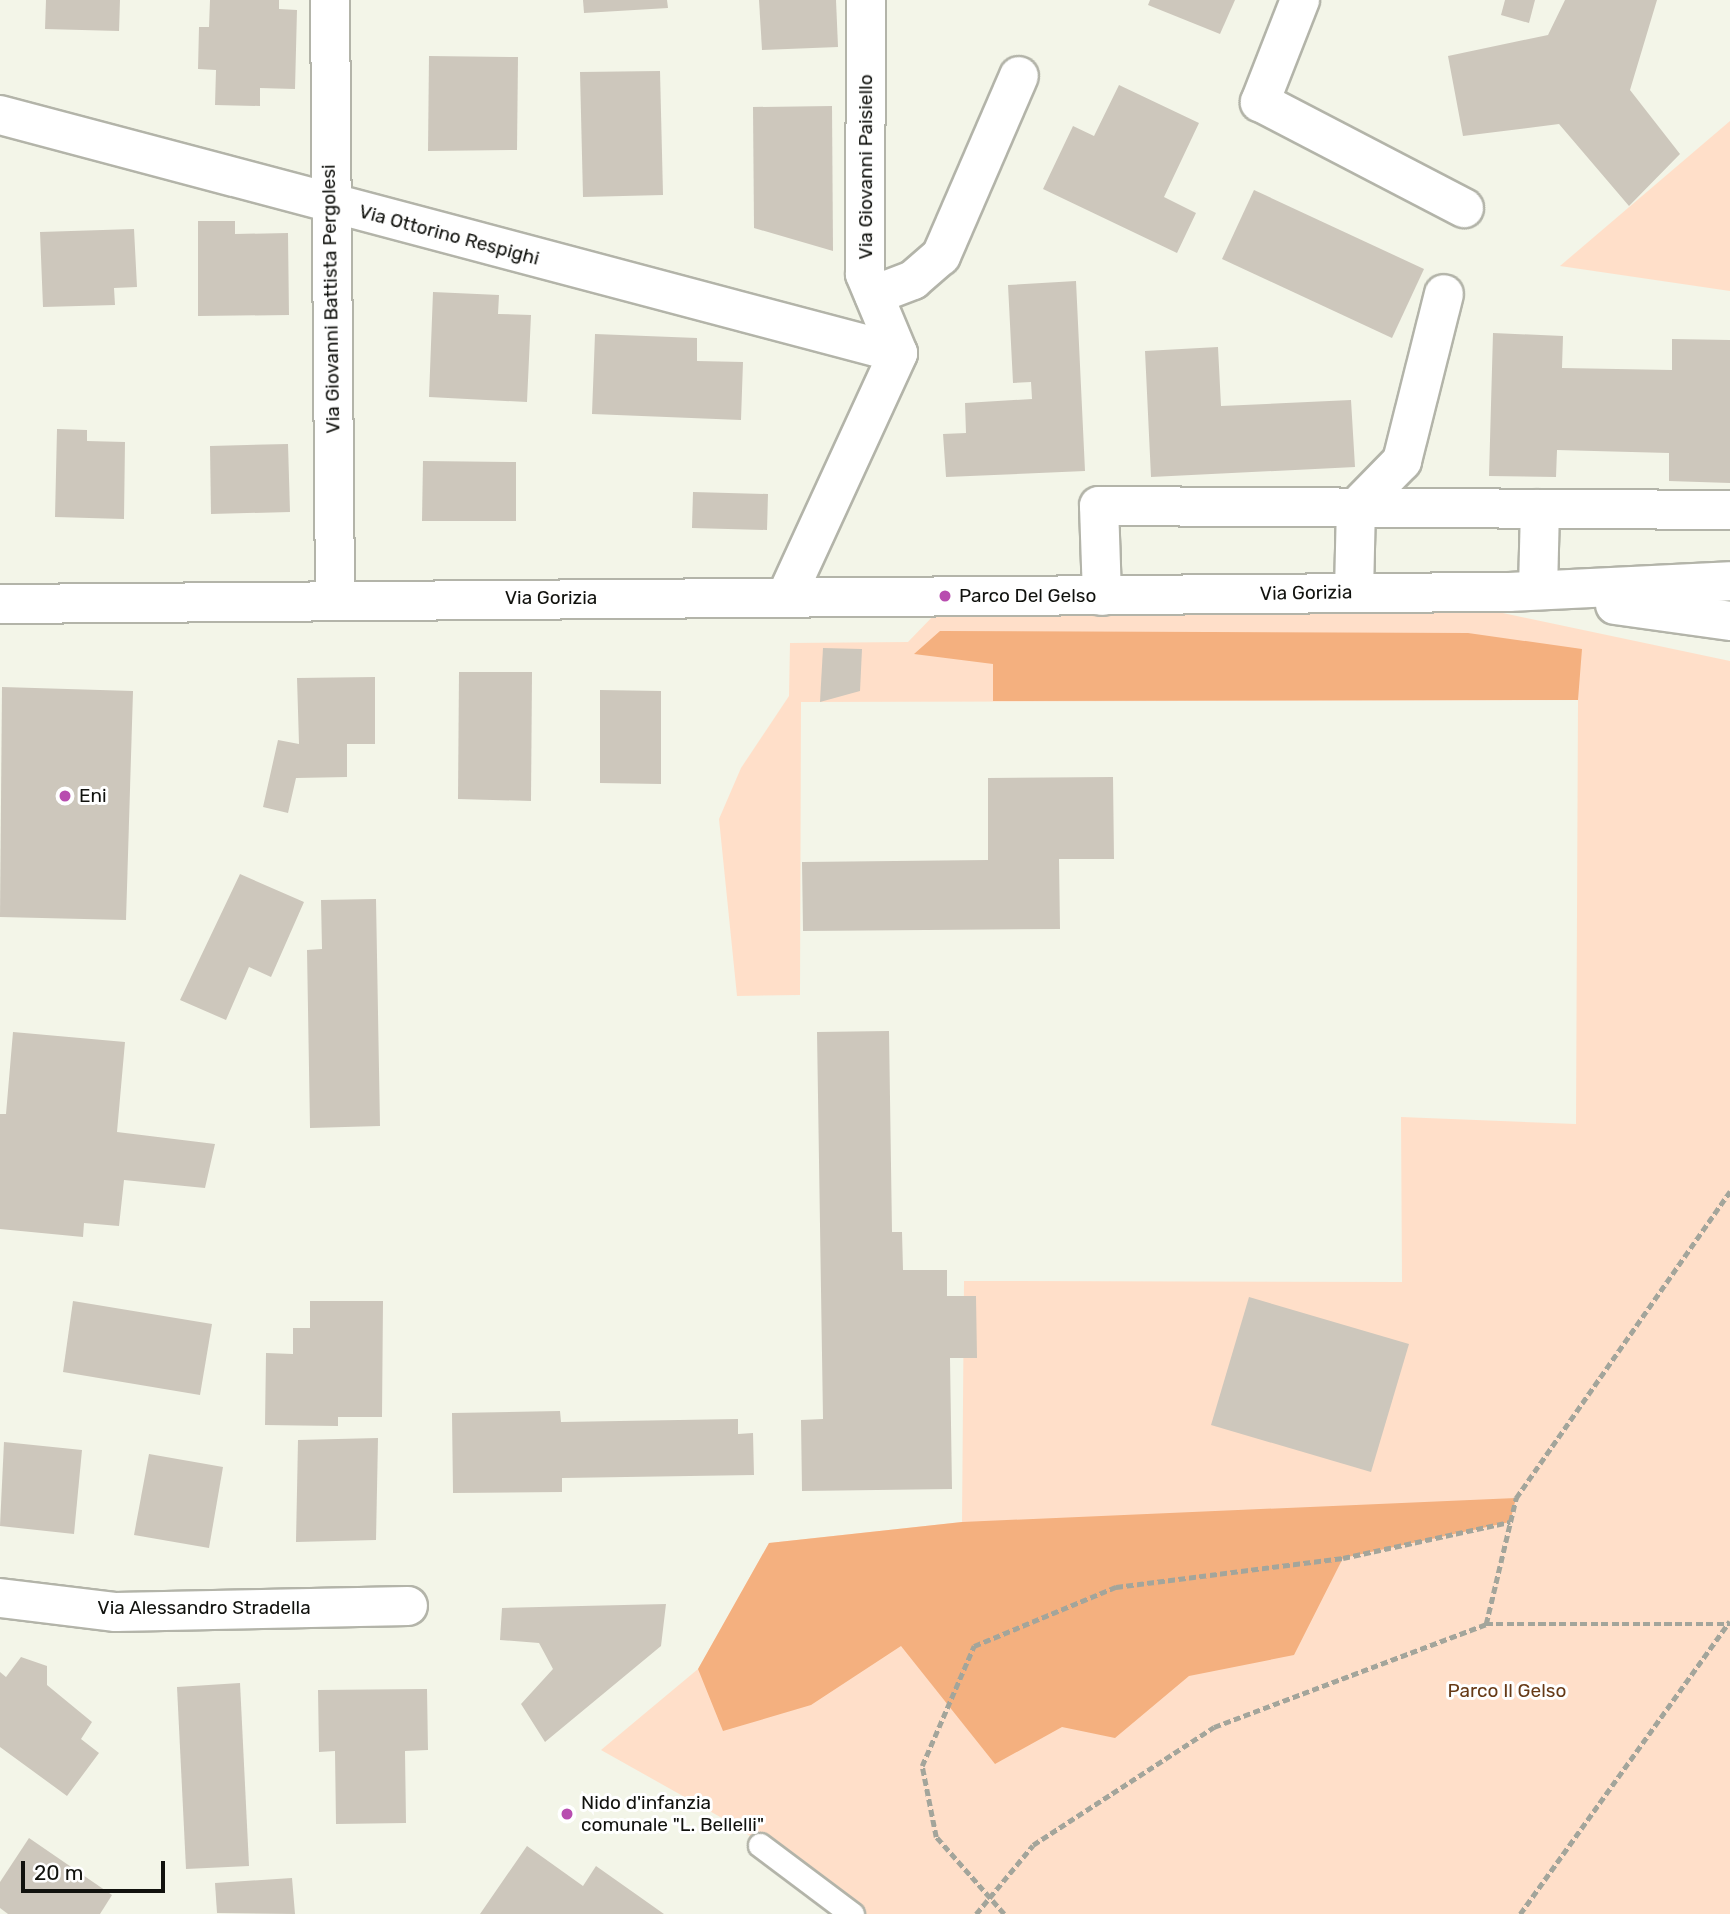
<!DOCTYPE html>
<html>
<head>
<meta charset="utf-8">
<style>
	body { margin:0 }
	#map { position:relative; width:1730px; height:1914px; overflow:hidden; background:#f3f5e8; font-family:Rubik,sans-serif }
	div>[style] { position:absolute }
	.green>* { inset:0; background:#ffdfc9 }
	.forest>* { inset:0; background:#f4b07f }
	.building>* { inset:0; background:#cdc7bc }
	.path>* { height:4.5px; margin-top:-2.25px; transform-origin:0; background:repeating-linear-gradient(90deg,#a3a59b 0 7px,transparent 0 10.5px) }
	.roads { filter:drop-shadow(2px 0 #b3b4a9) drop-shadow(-2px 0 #b3b4a9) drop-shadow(0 2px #b3b4a9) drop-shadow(0 -2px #b3b4a9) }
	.service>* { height:23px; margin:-11.5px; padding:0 11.5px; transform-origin:11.5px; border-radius:11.5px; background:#fff }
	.minor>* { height:38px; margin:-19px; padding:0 19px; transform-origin:19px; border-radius:19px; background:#fff }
	.secondary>* { height:38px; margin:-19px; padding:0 19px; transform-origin:19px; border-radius:19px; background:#fff }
	.dots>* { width:19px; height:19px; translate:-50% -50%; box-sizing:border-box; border:4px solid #fff; border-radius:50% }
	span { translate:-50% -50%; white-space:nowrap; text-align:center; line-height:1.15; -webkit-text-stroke:6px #fff; paint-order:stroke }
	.street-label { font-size:19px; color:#11120e }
	.poi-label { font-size:19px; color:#11120e }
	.left { translate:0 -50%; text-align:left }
	.park-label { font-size:19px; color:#663a16 }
	.scale { position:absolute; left:21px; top:1861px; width:144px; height:32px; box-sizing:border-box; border:4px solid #11120e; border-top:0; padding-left:9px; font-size:21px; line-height:24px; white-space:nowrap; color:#11120e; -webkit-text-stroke:5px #fff; paint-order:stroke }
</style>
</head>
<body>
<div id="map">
	<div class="green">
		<div style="clip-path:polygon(1730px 121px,1730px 291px,1560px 266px)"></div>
		<div style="clip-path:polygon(938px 611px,1498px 612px,1730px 661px,1730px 1914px,853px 1914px,738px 1827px,601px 1750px,698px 1669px,769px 1543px,962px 1522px,964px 1281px,1402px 1282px,1401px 1117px,1576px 1124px,1578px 700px,801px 702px,800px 995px,737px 996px,719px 819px,741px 768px,789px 696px,790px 643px,908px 642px)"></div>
	</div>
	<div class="forest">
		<div style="clip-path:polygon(940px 631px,1468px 633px,1582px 649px,1578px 700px,993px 701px,993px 664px,914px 654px)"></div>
		<div style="clip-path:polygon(1516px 1498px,1510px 1522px,1343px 1558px,1294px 1655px,1189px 1676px,1115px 1738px,1062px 1727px,995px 1764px,901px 1646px,811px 1705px,723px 1731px,698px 1669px,769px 1543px,962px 1522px)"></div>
	</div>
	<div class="building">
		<div style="clip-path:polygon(46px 0,120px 0,119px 31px,45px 29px)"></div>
		<div style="clip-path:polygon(210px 0,279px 0,279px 9px,297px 10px,295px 89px,260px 88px,260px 106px,215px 105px,216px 70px,198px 69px,199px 27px,209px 27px)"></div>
		<div style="clip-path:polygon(583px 0,667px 0,668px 8px,584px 13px)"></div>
		<div style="clip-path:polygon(759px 0,836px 0,838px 47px,762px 50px)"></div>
		<div style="clip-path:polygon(1150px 0,1235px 0,1220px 34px,1148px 5px)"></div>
		<div style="clip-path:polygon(1505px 0,1535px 0,1529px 23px,1501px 15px)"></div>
		<div style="clip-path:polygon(1565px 0,1657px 0,1630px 90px,1680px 154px,1629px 206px,1559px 124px,1463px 136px,1448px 56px,1548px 35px)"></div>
		<div style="clip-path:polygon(429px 56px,518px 57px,517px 150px,428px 151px)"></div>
		<div style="clip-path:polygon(660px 71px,663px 195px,583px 197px,580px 72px)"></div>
		<div style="clip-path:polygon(1119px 85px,1199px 123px,1164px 197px,1196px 213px,1177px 253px,1043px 189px,1073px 126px,1094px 136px)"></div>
		<div style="clip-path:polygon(832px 106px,833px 251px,754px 228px,753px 107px)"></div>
		<div style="clip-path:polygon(1254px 190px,1424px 269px,1392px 338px,1222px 259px)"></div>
		<div style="clip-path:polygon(198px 221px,235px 221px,235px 234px,288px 233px,289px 315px,198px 316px)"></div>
		<div style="clip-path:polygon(134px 229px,137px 287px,114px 288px,115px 305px,43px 307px,40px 232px)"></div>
		<div style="clip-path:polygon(1076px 281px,1085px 471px,946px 477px,943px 434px,966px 433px,965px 403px,1032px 399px,1031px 382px,1013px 383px,1008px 285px)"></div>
		<div style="clip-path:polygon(433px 292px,499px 295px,498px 314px,531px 315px,527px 402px,429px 397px)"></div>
		<div style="clip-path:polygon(1493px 333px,1563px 336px,1562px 368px,1672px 370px,1672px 339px,1730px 340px,1730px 483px,1669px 481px,1669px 453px,1557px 450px,1556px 477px,1489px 476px)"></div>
		<div style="clip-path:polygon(595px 334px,697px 338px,697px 361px,743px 362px,741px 420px,592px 414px)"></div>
		<div style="clip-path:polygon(1218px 347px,1221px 406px,1351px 400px,1355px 467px,1151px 477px,1145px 351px)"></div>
		<div style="clip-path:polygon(57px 429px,87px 430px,87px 441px,125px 442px,124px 519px,55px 517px)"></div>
		<div style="clip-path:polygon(288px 444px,290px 512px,211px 514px,210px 446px)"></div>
		<div style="clip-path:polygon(423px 461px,516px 462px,516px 521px,422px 521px)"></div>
		<div style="clip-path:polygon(693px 492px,768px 494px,767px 530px,692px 528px)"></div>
		<div style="clip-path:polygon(823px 648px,862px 649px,860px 691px,820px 702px)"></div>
		<div style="clip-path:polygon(459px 672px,532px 672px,531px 801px,458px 799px)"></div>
		<div style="clip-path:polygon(375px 677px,375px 744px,347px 744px,347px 777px,296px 778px,288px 813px,263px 807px,278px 740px,299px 744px,297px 678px)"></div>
		<div style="clip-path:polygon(2px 687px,133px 691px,126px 920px,0 917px)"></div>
		<div style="clip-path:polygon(600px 690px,661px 691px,661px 784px,600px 783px)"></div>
		<div style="clip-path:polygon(1113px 777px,1114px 859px,1059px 859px,1060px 929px,803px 931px,802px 862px,988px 860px,988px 778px)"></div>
		<div style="clip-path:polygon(240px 874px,304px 902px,271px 977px,249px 967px,226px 1020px,180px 1000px)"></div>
		<div style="clip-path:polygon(376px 899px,380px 1126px,310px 1128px,307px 950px,322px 949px,321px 900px)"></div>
		<div style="clip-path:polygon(889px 1031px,892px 1232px,902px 1232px,903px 1270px,947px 1270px,947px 1296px,976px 1296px,977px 1358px,950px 1358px,952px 1489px,802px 1491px,801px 1420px,823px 1419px,817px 1032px)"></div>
		<div style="clip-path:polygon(13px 1032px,125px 1042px,117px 1132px,215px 1144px,205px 1188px,124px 1180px,119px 1226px,84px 1223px,83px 1237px,0 1229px,0 1114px,6px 1114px)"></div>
		<div style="clip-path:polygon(1249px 1297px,1409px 1344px,1371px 1472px,1211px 1425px)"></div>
		<div style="clip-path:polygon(73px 1301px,212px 1324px,200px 1395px,63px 1372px)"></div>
		<div style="clip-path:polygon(310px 1301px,383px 1301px,382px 1417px,338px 1417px,338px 1426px,265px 1425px,266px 1353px,293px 1354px,293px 1328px,310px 1328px)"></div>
		<div style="clip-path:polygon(560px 1411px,561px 1422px,738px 1419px,738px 1434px,753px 1433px,754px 1475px,562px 1478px,562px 1492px,453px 1493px,452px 1413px)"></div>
		<div style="clip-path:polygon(378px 1438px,376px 1540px,296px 1542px,298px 1440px)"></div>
		<div style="clip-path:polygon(4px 1442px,82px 1450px,74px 1534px,0 1526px)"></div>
		<div style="clip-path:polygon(149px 1454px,223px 1467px,209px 1548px,134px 1535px)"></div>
		<div style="clip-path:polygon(666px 1604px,661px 1646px,545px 1742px,521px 1704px,553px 1669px,539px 1643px,500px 1640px,502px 1608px)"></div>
		<div style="clip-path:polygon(21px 1657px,47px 1666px,47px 1685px,92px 1722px,81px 1739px,99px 1753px,67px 1796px,0 1747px,0 1672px,6px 1677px)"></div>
		<div style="clip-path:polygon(240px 1683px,249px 1866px,186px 1869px,177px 1687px)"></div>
		<div style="clip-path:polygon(427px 1689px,428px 1750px,405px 1751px,406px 1823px,336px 1824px,335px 1751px,319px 1752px,318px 1690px)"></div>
		<div style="clip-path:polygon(29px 1838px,112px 1895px,100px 1914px,8px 1914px,0 1908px,0 1882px)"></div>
		<div style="clip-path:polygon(527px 1846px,583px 1886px,596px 1866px,664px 1914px,480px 1914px)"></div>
		<div style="clip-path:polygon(292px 1878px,295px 1914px,217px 1913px,215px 1883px)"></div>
	</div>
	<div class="path">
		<div style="left:1486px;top:1624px;width:130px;rotate:-76.6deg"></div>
		<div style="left:1516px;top:1498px;width:374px;rotate:-55.1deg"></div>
		<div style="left:976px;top:1914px;width:89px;rotate:-50.4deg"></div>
		<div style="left:1033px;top:1845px;width:216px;rotate:-33.1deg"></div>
		<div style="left:1214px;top:1727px;width:291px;rotate:-20.7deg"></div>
		<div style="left:1486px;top:1624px;width:244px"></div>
		<div style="left:1004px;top:1914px;width:103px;rotate:-131.4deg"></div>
		<div style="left:936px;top:1837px;width:72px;rotate:-101.2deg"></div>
		<div style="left:922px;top:1766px;width:131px;rotate:-66.6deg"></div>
		<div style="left:974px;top:1646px;width:154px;rotate:-22.6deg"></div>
		<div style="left:1116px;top:1587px;width:229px;rotate:-7.3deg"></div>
		<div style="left:1343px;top:1558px;width:171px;rotate:-12.2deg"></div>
		<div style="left:1520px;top:1914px;width:360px;rotate:-54.4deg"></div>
	</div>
	<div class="roads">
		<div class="service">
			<div style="left:760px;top:1845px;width:115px;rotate:36.9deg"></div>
		</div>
		<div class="minor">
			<div style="left:330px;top:0;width:598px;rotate:89.52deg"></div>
			<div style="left:1300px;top:0;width:110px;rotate:111.4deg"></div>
			<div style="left:1260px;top:102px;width:230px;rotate:27.5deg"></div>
			<div style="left:0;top:115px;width:929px;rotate:14.84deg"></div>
			<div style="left:874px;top:295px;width:42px;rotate:-21deg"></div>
			<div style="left:913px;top:280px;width:37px;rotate:-41deg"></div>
			<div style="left:941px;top:256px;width:196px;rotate:-66.6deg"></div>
			<div style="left:1538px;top:590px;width:81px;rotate:-88.6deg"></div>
			<div style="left:1354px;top:593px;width:85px;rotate:-88.7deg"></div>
			<div style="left:1356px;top:508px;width:66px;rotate:-45.6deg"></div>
			<div style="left:1402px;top:461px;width:172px;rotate:-75.9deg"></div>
			<div style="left:1102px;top:596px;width:90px;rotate:-91.9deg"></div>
			<div style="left:1099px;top:506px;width:631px;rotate:0.36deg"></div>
			<div style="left:786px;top:597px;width:268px;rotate:-65.3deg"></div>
			<div style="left:898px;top:353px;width:86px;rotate:-112.7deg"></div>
			<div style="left:865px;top:274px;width:274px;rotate:-89.8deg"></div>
			<div style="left:0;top:1598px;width:117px;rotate:6.9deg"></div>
			<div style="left:116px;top:1612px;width:292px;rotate:-1.2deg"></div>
		</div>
		<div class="secondary">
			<div style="left:0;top:604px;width:1509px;rotate:-0.46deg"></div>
			<div style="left:1509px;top:592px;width:221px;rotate:-2.8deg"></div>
			<div style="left:1615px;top:605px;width:116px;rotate:7.9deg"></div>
		</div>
	</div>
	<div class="dots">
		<div style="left:945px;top:596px;background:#b84daf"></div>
		<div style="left:65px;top:796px;background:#b84daf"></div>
		<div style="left:567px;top:1814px;background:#b84daf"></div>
	</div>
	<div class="street-label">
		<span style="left:866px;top:167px;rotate:-90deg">Via Giovanni Paisiello</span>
		<span style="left:449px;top:235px;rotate:15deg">Via Ottorino Respighi</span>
		<span style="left:331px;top:299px;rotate:-91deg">Via Giovanni Battista Pergolesi</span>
		<span style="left:1306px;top:593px;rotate:-1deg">Via Gorizia</span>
		<span style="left:551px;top:598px">Via Gorizia</span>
		<span style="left:204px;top:1608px">Via Alessandro Stradella</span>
	</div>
	<div class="poi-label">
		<span class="left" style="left:959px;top:596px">Parco Del Gelso</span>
		<span class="left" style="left:79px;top:796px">Eni</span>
		<span class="left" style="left:581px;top:1814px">Nido d'infanzia<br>comunale "L. Bellelli"</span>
	</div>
	<div class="park-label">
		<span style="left:1507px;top:1691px">Parco Il Gelso</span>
	</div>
	<div class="scale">20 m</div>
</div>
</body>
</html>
